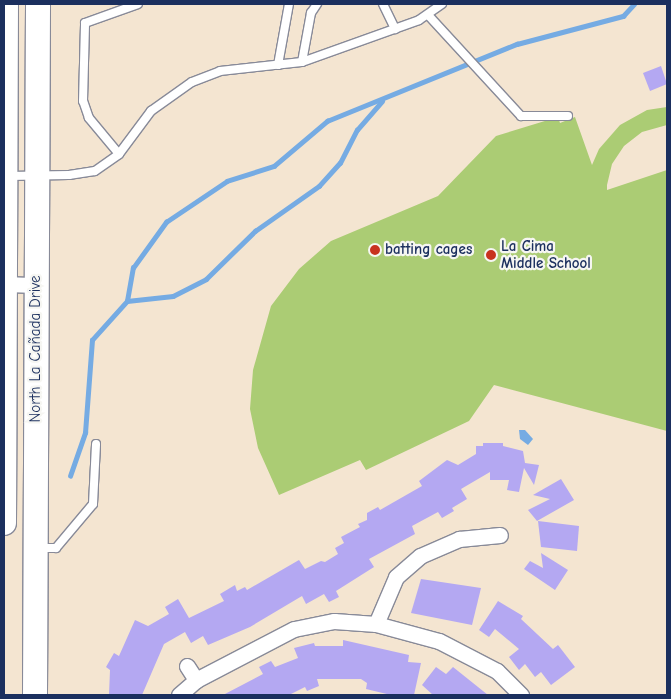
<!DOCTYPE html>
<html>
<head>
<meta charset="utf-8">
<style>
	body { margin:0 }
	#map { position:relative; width:671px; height:699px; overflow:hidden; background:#f4e5d1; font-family:"Comic Neue",sans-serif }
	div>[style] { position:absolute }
	.green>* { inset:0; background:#abcc74 }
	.water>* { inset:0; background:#75abe3 }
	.stream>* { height:4.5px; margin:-2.25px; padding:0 2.25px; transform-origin:2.25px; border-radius:2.25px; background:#75abe3 }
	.building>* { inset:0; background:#b4a8f2 }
	.roads { filter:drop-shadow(1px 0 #888a98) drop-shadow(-1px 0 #888a98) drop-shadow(0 1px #888a98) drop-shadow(0 -1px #888a98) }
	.service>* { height:8px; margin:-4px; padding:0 4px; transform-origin:4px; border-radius:4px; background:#fff }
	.minor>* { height:15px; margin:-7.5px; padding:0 7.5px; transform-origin:7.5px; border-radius:7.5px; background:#fff }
	.primary>* { height:24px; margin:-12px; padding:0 12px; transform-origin:12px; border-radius:12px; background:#fff }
	.dots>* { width:14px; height:14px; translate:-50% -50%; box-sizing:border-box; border:2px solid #f6f6f2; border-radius:50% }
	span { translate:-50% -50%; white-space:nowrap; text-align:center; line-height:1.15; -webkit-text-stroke:4.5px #f6f6f2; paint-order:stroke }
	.poi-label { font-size:15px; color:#1b2f5e; font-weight:700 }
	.left { translate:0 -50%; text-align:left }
	.street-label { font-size:15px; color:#1b2f5e }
	.frame { position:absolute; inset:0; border:5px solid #1b2f5e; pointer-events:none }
</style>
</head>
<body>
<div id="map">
	<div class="green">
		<div style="clip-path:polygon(667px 107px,667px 125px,642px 132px,624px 146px,612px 164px,607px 185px,607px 190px,667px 170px,667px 431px,494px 385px,469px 421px,366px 470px,360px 460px,279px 495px,258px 448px,250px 409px,253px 370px,271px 306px,299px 269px,331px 241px,438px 196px,496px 136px,558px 117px,560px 123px,575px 117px,592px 165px,599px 149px,620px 125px,647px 110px)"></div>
	</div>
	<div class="water">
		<div style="clip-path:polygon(525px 430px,533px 439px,528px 445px,520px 439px,519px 430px)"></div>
	</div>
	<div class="stream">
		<div style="left:127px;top:301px;width:46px;rotate:-6.2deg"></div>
		<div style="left:173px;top:296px;width:37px;rotate:-27deg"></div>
		<div style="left:206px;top:279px;width:69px;rotate:-44.4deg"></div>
		<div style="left:255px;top:231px;width:78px;rotate:-35.1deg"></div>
		<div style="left:319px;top:186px;width:31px;rotate:-48deg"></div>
		<div style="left:340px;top:163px;width:37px;rotate:-63deg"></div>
		<div style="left:357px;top:130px;width:38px;rotate:-49deg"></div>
		<div style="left:70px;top:476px;width:46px;rotate:-70.8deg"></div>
		<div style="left:85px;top:433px;width:93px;rotate:-85.7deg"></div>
		<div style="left:92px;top:340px;width:52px;rotate:-48.1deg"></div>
		<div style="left:127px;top:301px;width:34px;rotate:-80deg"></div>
		<div style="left:133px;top:268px;width:57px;rotate:-54.3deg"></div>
		<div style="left:166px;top:222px;width:73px;rotate:-33.9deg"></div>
		<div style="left:227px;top:181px;width:49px;rotate:-17.7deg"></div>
		<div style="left:274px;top:166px;width:70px;rotate:-40.3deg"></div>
		<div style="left:327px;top:121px;width:205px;rotate:-22.1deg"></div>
		<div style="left:517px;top:44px;width:110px;rotate:-14.8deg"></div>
		<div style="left:623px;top:16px;width:16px;rotate:-47deg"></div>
	</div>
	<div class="building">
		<div style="clip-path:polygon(661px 66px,667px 84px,650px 91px,643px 73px)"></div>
		<div style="clip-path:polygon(483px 443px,503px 443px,503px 446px,523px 451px,525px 463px,539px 465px,534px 485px,524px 468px,519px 492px,507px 490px,509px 480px,490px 480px,490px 472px,461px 489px,467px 499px,452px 508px,454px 511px,442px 518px,438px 512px,412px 526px,415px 534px,369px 559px,374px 567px,336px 591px,339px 597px,329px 602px,324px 594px,306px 604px,302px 596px,250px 627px,208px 645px,203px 636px,191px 643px,185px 632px,164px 644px,142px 695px,109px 695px,110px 670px,106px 667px,114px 653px,119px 656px,135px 620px,148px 626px,169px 614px,165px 607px,178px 599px,189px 618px,224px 601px,220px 594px,235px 585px,237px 591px,245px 587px,247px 590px,299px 560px,305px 569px,321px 561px,325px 562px,338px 554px,335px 548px,344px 543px,341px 537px,360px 527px,358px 524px,367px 520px,367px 513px,378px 507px,380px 510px,422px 486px,419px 481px,447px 460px,458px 465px,476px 454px,476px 446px,483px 446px)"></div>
		<div style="clip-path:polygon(561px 479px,574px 500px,537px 521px,528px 510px,550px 499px,533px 495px)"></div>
		<div style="clip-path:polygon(538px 521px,579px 526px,577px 551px,541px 547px)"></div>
		<div style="clip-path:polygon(541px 553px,568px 570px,555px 590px,524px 569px,530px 561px,543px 568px)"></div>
		<div style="clip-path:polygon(421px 579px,481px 588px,472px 625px,411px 613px)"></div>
		<div style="clip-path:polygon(498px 601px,523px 616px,521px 619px,553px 649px,558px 645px,575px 667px,551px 685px,541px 672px,535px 677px,525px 664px,519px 670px,509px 657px,519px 649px,495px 629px,489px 637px,479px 630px)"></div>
		<div style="clip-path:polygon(343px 640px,409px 655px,408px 662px,421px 663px,414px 695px,391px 695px,366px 689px,367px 683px,361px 679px,317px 679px,319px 686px,307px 691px,305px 687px,289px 695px,223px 695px,263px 674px,259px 667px,271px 661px,275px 667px,298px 658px,294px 648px,314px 643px,315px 646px,343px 646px)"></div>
		<div style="clip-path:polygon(436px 667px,446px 674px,453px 667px,488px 695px,433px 695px,422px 685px)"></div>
	</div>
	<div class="roads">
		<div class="service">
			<div style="left:383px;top:4px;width:28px;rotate:64deg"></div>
			<div style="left:429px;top:16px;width:136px;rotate:47.4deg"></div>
			<div style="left:521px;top:116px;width:47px"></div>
			<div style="left:302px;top:62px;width:50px;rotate:-79.6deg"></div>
			<div style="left:311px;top:13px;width:11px;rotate:-56deg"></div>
			<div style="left:278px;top:65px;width:62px;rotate:-79.8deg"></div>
			<div style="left:119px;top:154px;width:47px;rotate:-129.8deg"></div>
			<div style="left:89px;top:118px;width:18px;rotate:-109deg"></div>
			<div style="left:83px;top:101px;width:78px;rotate:-88.5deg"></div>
			<div style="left:85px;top:23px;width:56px;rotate:-19.7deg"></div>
			<div style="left:8px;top:176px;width:61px;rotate:-0.9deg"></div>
			<div style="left:69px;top:175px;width:26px;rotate:-9deg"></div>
			<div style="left:95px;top:171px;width:29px;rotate:-35deg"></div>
			<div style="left:119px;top:154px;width:54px;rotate:-53.3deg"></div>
			<div style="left:151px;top:111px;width:50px;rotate:-35.3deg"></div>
			<div style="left:192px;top:82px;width:30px;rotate:-21deg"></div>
			<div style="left:220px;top:71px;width:82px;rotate:-6.3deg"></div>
			<div style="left:302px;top:62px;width:124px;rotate:-19.7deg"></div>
			<div style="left:419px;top:20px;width:28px;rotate:-35deg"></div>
			<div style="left:37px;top:548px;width:19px"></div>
			<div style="left:56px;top:548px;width:57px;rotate:-49.9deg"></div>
			<div style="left:93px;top:504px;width:60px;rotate:-87.1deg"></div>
		</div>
		<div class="minor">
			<div style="left:4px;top:284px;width:32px;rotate:2deg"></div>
			<div style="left:376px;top:624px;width:51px;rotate:-66.9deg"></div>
			<div style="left:396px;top:577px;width:32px;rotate:-41deg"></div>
			<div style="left:420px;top:556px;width:43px;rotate:-23.6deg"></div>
			<div style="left:459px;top:539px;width:41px;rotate:-5.6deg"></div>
			<div style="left:187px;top:666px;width:17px;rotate:57deg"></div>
			<div style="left:179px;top:695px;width:23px;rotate:-41deg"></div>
			<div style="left:196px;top:680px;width:110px;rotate:-27.5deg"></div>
			<div style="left:294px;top:629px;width:41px;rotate:-11.3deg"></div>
			<div style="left:334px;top:621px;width:42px;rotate:4.1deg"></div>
			<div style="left:376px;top:624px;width:65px;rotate:15.1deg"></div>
			<div style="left:439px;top:641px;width:65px;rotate:27.3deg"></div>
			<div style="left:497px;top:671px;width:34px;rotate:45deg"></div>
		</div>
		<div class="primary">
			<div style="left:4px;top:523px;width:519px;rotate:-89.78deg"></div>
			<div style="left:35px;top:695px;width:691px;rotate:-89.75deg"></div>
		</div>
	</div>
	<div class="dots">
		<div style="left:375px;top:250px;background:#c8321e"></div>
		<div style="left:491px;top:255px;background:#c8321e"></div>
	</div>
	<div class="poi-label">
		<span class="left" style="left:501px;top:255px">La Cima<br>Middle School</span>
		<span class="left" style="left:385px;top:250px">batting cages</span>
	</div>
	<div class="street-label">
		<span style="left:36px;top:349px;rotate:-90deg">North La Cañada Drive</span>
	</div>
	<div class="frame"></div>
</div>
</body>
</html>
